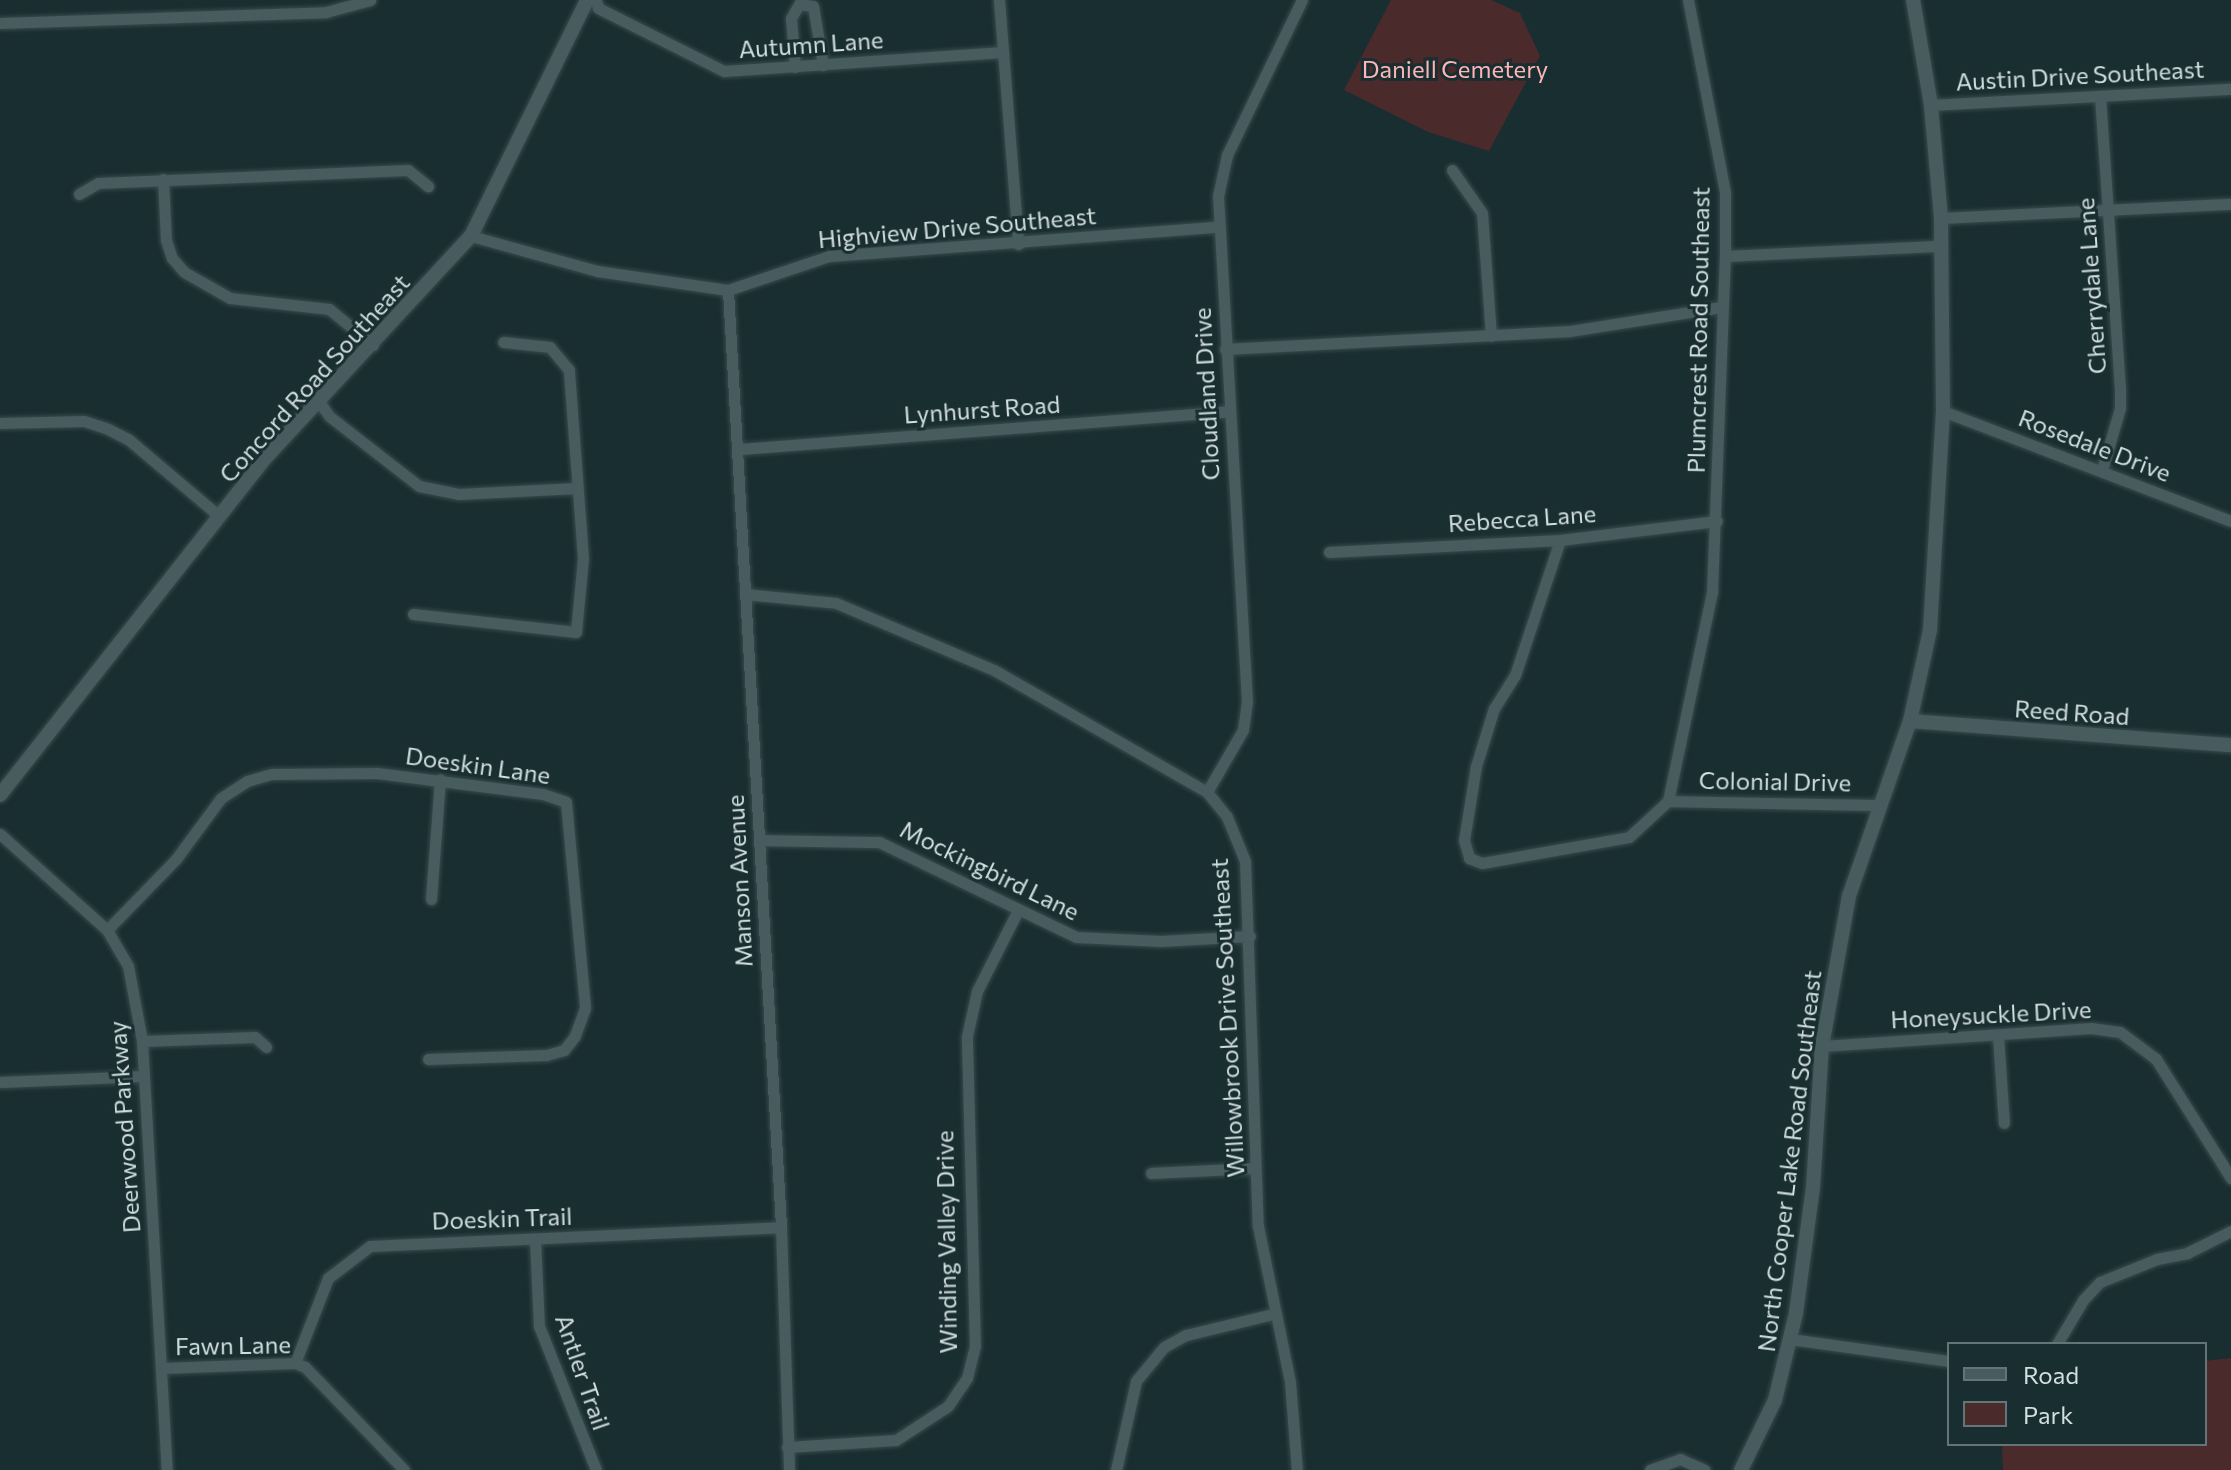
<!DOCTYPE html>
<style>
body{margin:0}
#map{position:relative;width:2231px;height:1470px;overflow:hidden;background:#192e30;font-family:Commissioner,sans-serif}
div>[style]{position:absolute}
.green>*{inset:0;background:#4a2a2b}
.roads{filter:drop-shadow(0 0 2px #394a4c) drop-shadow(0 0 2px #394a4c)}
.minor>*{height:11px;margin:-5.5px;padding:0 5.5px;transform-origin:5.5px;border-radius:5.5px;background:#465c5f}
.tertiary>*{height:14px;margin:-7px;padding:0 7px;transform-origin:7px;border-radius:7px;background:#465c5f}
span{translate:-50% -50%;white-space:nowrap;text-align:center;line-height:1.15;-webkit-text-stroke:6px #192e30;paint-order:stroke}
.street-label{font-size:24px;color:#d2dfe0}
.park-label{font-size:24px;color:#feb5b7}
.legend{position:absolute;left:1947px;top:1342px;width:260px;height:104px;box-sizing:border-box;background:#192e30;border:2px solid #637576;margin:0;padding:10px 14px;list-style:none;font-size:24px;color:#d2dfe0}
.legend li{display:flex;align-items:center;gap:16px;height:40px}
.legend b{width:40px;border:2px solid #637576}
</style>
<div id="map">
<div class="green">
<i style="clip-path:polygon(1391px 0,1491px 0,1520px 13px,1540px 56px,1489px 151px,1428px 132px,1344px 90px)"></i>
<i style="clip-path:polygon(2231px 1358px,2231px 1470px,2003px 1470px,2002px 1444px,2205px 1444px,2205px 1361px)"></i>
</div>
<div class="roads">
<div class="minor">
<i style="left:596px;top:0;width:8px;rotate:76deg"></i>
<i style="left:598px;top:8px;width:141px;rotate:26.6deg"></i>
<i style="left:724px;top:71px;width:280px;rotate:-3.9deg"></i>
<i style="left:999px;top:0;width:245px;rotate:85.5deg"></i>
<i style="left:0;top:23px;width:326px;rotate:-1.9deg"></i>
<i style="left:326px;top:12px;width:46px;rotate:-15.3deg"></i>
<i style="left:795px;top:67px;width:49px;rotate:-94.7deg"></i>
<i style="left:791px;top:18px;width:16px;rotate:-60deg"></i>
<i style="left:799px;top:4px;width:14px;rotate:8deg"></i>
<i style="left:813px;top:6px;width:60px;rotate:80.4deg"></i>
<i style="left:2100px;top:96px;width:292px;rotate:86.1deg"></i>
<i style="left:2120px;top:387px;width:21px;rotate:90deg"></i>
<i style="left:2120px;top:408px;width:65px;rotate:106.2deg"></i>
<i style="left:1931px;top:105px;width:300px;rotate:-3.1deg"></i>
<i style="left:1452px;top:170px;width:52px;rotate:55.1deg"></i>
<i style="left:1482px;top:213px;width:123px;rotate:85.8deg"></i>
<i style="left:163px;top:179px;width:61px;rotate:87.2deg"></i>
<i style="left:166px;top:240px;width:19px;rotate:72deg"></i>
<i style="left:172px;top:258px;width:18px;rotate:49deg"></i>
<i style="left:184px;top:272px;width:53px;rotate:29.5deg"></i>
<i style="left:230px;top:298px;width:100px;rotate:6.3deg"></i>
<i style="left:329px;top:309px;width:57px;rotate:39.3deg"></i>
<i style="left:79px;top:194px;width:22px;rotate:-30deg"></i>
<i style="left:98px;top:183px;width:310px;rotate:-2.4deg"></i>
<i style="left:408px;top:170px;width:26px;rotate:39deg"></i>
<i style="left:1941px;top:218px;width:290px;rotate:-2.8deg"></i>
<i style="left:471px;top:236px;width:131px;rotate:15.5deg"></i>
<i style="left:597px;top:271px;width:132px;rotate:8.3deg"></i>
<i style="left:728px;top:290px;width:107px;rotate:-18.6deg"></i>
<i style="left:829px;top:256px;width:390px;rotate:-4.3deg"></i>
<i style="left:1725px;top:256px;width:216px;rotate:-2.7deg"></i>
<i style="left:728px;top:290px;width:938px;rotate:86.76deg"></i>
<i style="left:781px;top:1227px;width:243px;rotate:88.1deg"></i>
<i style="left:1225px;top:349px;width:345px;rotate:-3deg"></i>
<i style="left:1570px;top:331px;width:154px;rotate:-9deg"></i>
<i style="left:318px;top:400px;width:19px;rotate:55deg"></i>
<i style="left:329px;top:416px;width:114px;rotate:37.9deg"></i>
<i style="left:419px;top:486px;width:41px;rotate:11.3deg"></i>
<i style="left:459px;top:494px;width:118px;rotate:-2.9deg"></i>
<i style="left:1943px;top:411px;width:308px;rotate:20.9deg"></i>
<i style="left:0;top:423px;width:84px;rotate:-1.4deg"></i>
<i style="left:84px;top:421px;width:25px;rotate:18deg"></i>
<i style="left:108px;top:429px;width:22px;rotate:27deg"></i>
<i style="left:128px;top:439px;width:119px;rotate:40.2deg"></i>
<i style="left:739px;top:449px;width:490px;rotate:-4.4deg"></i>
<i style="left:1560px;top:540px;width:142px;rotate:108.4deg"></i>
<i style="left:1515px;top:675px;width:39px;rotate:122deg"></i>
<i style="left:1494px;top:708px;width:61px;rotate:107.2deg"></i>
<i style="left:1476px;top:766px;width:75px;rotate:99.2deg"></i>
<i style="left:1464px;top:840px;width:19px;rotate:74deg"></i>
<i style="left:1469px;top:858px;width:14px;rotate:21deg"></i>
<i style="left:1482px;top:863px;width:149px;rotate:-10deg"></i>
<i style="left:1629px;top:837px;width:53px;rotate:-42.7deg"></i>
<i style="left:1668px;top:801px;width:214px;rotate:-78.1deg"></i>
<i style="left:1712px;top:592px;width:336px;rotate:-87.8deg"></i>
<i style="left:1725px;top:256px;width:64px;rotate:-90deg"></i>
<i style="left:1725px;top:192px;width:196px;rotate:-100.9deg"></i>
<i style="left:1329px;top:552px;width:231px;rotate:-3deg"></i>
<i style="left:1560px;top:540px;width:158px;rotate:-6.9deg"></i>
<i style="left:745px;top:594px;width:91px;rotate:5.6deg"></i>
<i style="left:836px;top:603px;width:172px;rotate:23deg"></i>
<i style="left:994px;top:670px;width:245px;rotate:29.8deg"></i>
<i style="left:1207px;top:792px;width:32px;rotate:51deg"></i>
<i style="left:1227px;top:817px;width:48px;rotate:67.8deg"></i>
<i style="left:1245px;top:861px;width:365px;rotate:88deg"></i>
<i style="left:1258px;top:1226px;width:159px;rotate:78.4deg"></i>
<i style="left:1290px;top:1382px;width:88px;rotate:85.5deg"></i>
<i style="left:413px;top:614px;width:164px;rotate:6.3deg"></i>
<i style="left:576px;top:632px;width:74px;rotate:-84.6deg"></i>
<i style="left:583px;top:558px;width:189px;rotate:-94.3deg"></i>
<i style="left:569px;top:370px;width:30px;rotate:-130deg"></i>
<i style="left:550px;top:347px;width:47px;rotate:-173.9deg"></i>
<i style="left:1207px;top:792px;width:72px;rotate:-59.9deg"></i>
<i style="left:1243px;top:730px;width:28px;rotate:-82deg"></i>
<i style="left:1247px;top:702px;width:507px;rotate:-93.28deg"></i>
<i style="left:1218px;top:196px;width:42px;rotate:-77.6deg"></i>
<i style="left:1227px;top:155px;width:172px;rotate:-64.2deg"></i>
<i style="left:1668px;top:801px;width:213px;rotate:1.1deg"></i>
<i style="left:0;top:834px;width:144px;rotate:41.9deg"></i>
<i style="left:107px;top:930px;width:42px;rotate:59.7deg"></i>
<i style="left:128px;top:966px;width:76px;rotate:79.4deg"></i>
<i style="left:142px;top:1041px;width:430px;rotate:86.7deg"></i>
<i style="left:759px;top:840px;width:120px;rotate:1deg"></i>
<i style="left:879px;top:842px;width:219px;rotate:25.7deg"></i>
<i style="left:1076px;top:937px;width:85px;rotate:2.7deg"></i>
<i style="left:1161px;top:941px;width:89px;rotate:-3.2deg"></i>
<i style="left:431px;top:899px;width:120px;rotate:-85.7deg"></i>
<i style="left:107px;top:930px;width:99px;rotate:-45.8deg"></i>
<i style="left:176px;top:859px;width:76px;rotate:-53.6deg"></i>
<i style="left:221px;top:798px;width:31px;rotate:-33deg"></i>
<i style="left:247px;top:781px;width:26px;rotate:-16deg"></i>
<i style="left:272px;top:774px;width:105px;rotate:-0.5deg"></i>
<i style="left:377px;top:773px;width:167px;rotate:7.2deg"></i>
<i style="left:543px;top:794px;width:24px;rotate:19deg"></i>
<i style="left:566px;top:802px;width:207px;rotate:84.7deg"></i>
<i style="left:585px;top:1008px;width:30px;rotate:110deg"></i>
<i style="left:575px;top:1036px;width:18px;rotate:128deg"></i>
<i style="left:564px;top:1050px;width:19px;rotate:164deg"></i>
<i style="left:546px;top:1055px;width:118px;rotate:178.1deg"></i>
<i style="left:1998px;top:1036px;width:87px;rotate:86.1deg"></i>
<i style="left:142px;top:1041px;width:113px;rotate:-2deg"></i>
<i style="left:255px;top:1037px;width:15px;rotate:42deg"></i>
<i style="left:1822px;top:1046px;width:270px;rotate:-3.8deg"></i>
<i style="left:2091px;top:1028px;width:29px;rotate:8deg"></i>
<i style="left:2120px;top:1032px;width:45px;rotate:36.9deg"></i>
<i style="left:2156px;top:1059px;width:141px;rotate:57.8deg"></i>
<i style="left:0;top:1082px;width:144px;rotate:-2.4deg"></i>
<i style="left:1151px;top:1173px;width:104px;rotate:-2.8deg"></i>
<i style="left:535px;top:1239px;width:87px;rotate:87.4deg"></i>
<i style="left:539px;top:1326px;width:155px;rotate:68.4deg"></i>
<i style="left:1790px;top:1339px;width:161px;rotate:7.9deg"></i>
<i style="left:2057px;top:1344px;width:51px;rotate:-59.4deg"></i>
<i style="left:2083px;top:1300px;width:25px;rotate:-47deg"></i>
<i style="left:2100px;top:1282px;width:61px;rotate:-22deg"></i>
<i style="left:2157px;top:1259px;width:31px;rotate:-11deg"></i>
<i style="left:2187px;top:1253px;width:49px;rotate:-26.6deg"></i>
<i style="left:295px;top:1363px;width:91px;rotate:-68.8deg"></i>
<i style="left:328px;top:1278px;width:53px;rotate:-37.3deg"></i>
<i style="left:370px;top:1246px;width:411px;rotate:-2.6deg"></i>
<i style="left:163px;top:1368px;width:132px;rotate:-2.2deg"></i>
<i style="left:295px;top:1363px;width:11px;rotate:22deg"></i>
<i style="left:305px;top:1367px;width:143px;rotate:46.1deg"></i>
<i style="left:787px;top:1447px;width:109px;rotate:-3.7deg"></i>
<i style="left:896px;top:1440px;width:62px;rotate:-33.2deg"></i>
<i style="left:948px;top:1406px;width:34px;rotate:-56deg"></i>
<i style="left:967px;top:1378px;width:32px;rotate:-76deg"></i>
<i style="left:975px;top:1347px;width:311px;rotate:-91.5deg"></i>
<i style="left:967px;top:1036px;width:46px;rotate:-77.5deg"></i>
<i style="left:977px;top:991px;width:89px;rotate:-63.1deg"></i>
<i style="left:1116px;top:1470px;width:91px;rotate:-77.3deg"></i>
<i style="left:1136px;top:1381px;width:44px;rotate:-50.5deg"></i>
<i style="left:1164px;top:1347px;width:25px;rotate:-29deg"></i>
<i style="left:1186px;top:1335px;width:89px;rotate:-13.6deg"></i>
<i style="left:1650px;top:1470px;width:32px;rotate:-20deg"></i>
<i style="left:1680px;top:1459px;width:27px;rotate:24deg"></i>
</div>
<div class="tertiary">
<i style="left:1910px;top:721px;width:322px;rotate:4.3deg"></i>
<i style="left:0;top:795px;width:433px;rotate:-51.8deg"></i>
<i style="left:268px;top:455px;width:299px;rotate:-47.2deg"></i>
<i style="left:471px;top:236px;width:263px;rotate:-63.8deg"></i>
<i style="left:1741px;top:1470px;width:78px;rotate:-64.1deg"></i>
<i style="left:1775px;top:1400px;width:89px;rotate:-76.4deg"></i>
<i style="left:1796px;top:1313px;width:126px;rotate:-82.3deg"></i>
<i style="left:1813px;top:1188px;width:142px;rotate:-86.4deg"></i>
<i style="left:1822px;top:1046px;width:152px;rotate:-79.8deg"></i>
<i style="left:1849px;top:896px;width:185px;rotate:-70.8deg"></i>
<i style="left:1910px;top:721px;width:93px;rotate:-77.6deg"></i>
<i style="left:1930px;top:630px;width:219px;rotate:-86.6deg"></i>
<i style="left:1943px;top:411px;width:193px;rotate:-90.6deg"></i>
<i style="left:1941px;top:218px;width:113px;rotate:-95.1deg"></i>
<i style="left:1931px;top:105px;width:107px;rotate:-99.7deg"></i>
</div>
</div>
<div class="street-label">
<span style="left:811px;top:44px;rotate:-4deg">Autumn Lane</span>
<span style="left:2080px;top:75px;rotate:-3deg">Austin Drive Southeast</span>
<span style="left:957px;top:227px;rotate:-5deg">Highview Drive Southeast</span>
<span style="left:2091px;top:286px;rotate:-94deg">Cherrydale Lane</span>
<span style="left:1698px;top:330px;rotate:-89deg">Plumcrest Road Southeast</span>
<span style="left:314px;top:378px;rotate:-48deg">Concord Road Southeast</span>
<span style="left:1206px;top:394px;rotate:-93deg">Cloudland Drive</span>
<span style="left:982px;top:409px;rotate:-4deg">Lynhurst Road</span>
<span style="left:2095px;top:445px;rotate:21deg">Rosedale Drive</span>
<span style="left:1522px;top:518px;rotate:-4deg">Rebecca Lane</span>
<span style="left:2072px;top:712px;rotate:4deg">Reed Road</span>
<span style="left:478px;top:765px;rotate:8deg">Doeskin Lane</span>
<span style="left:1775px;top:781px;rotate:1deg">Colonial Drive</span>
<span style="left:990px;top:870px;rotate:26deg">Mockingbird Lane</span>
<span style="left:739px;top:881px;rotate:-93deg">Manson Avenue</span>
<span style="left:1991px;top:1014px;rotate:-3deg">Honeysuckle Drive</span>
<span style="left:1227px;top:1018px;rotate:-93deg">Willowbrook Drive Southeast</span>
<span style="left:124px;top:1127px;rotate:-94deg">Deerwood Parkway</span>
<span style="left:1789px;top:1161px;rotate:-83deg">North Cooper Lake Road Southeast</span>
<span style="left:502px;top:1218px;rotate:-2deg">Doeskin Trail</span>
<span style="left:946px;top:1242px;rotate:-91deg">Winding Valley Drive</span>
<span style="left:233px;top:1345px;rotate:-1deg">Fawn Lane</span>
<span style="left:583px;top:1372px;rotate:71deg">Antler Trail</span>
</div>
<div class="park-label">
<span style="left:1455px;top:69px">Daniell Cemetery</span>
</div>
<ul class="legend">
<li><b style="height:10px;background:#465c5f"></b>Road</li>
<li><b style="height:22px;background:#4a2a2b"></b>Park</li>
</ul>
</div>
